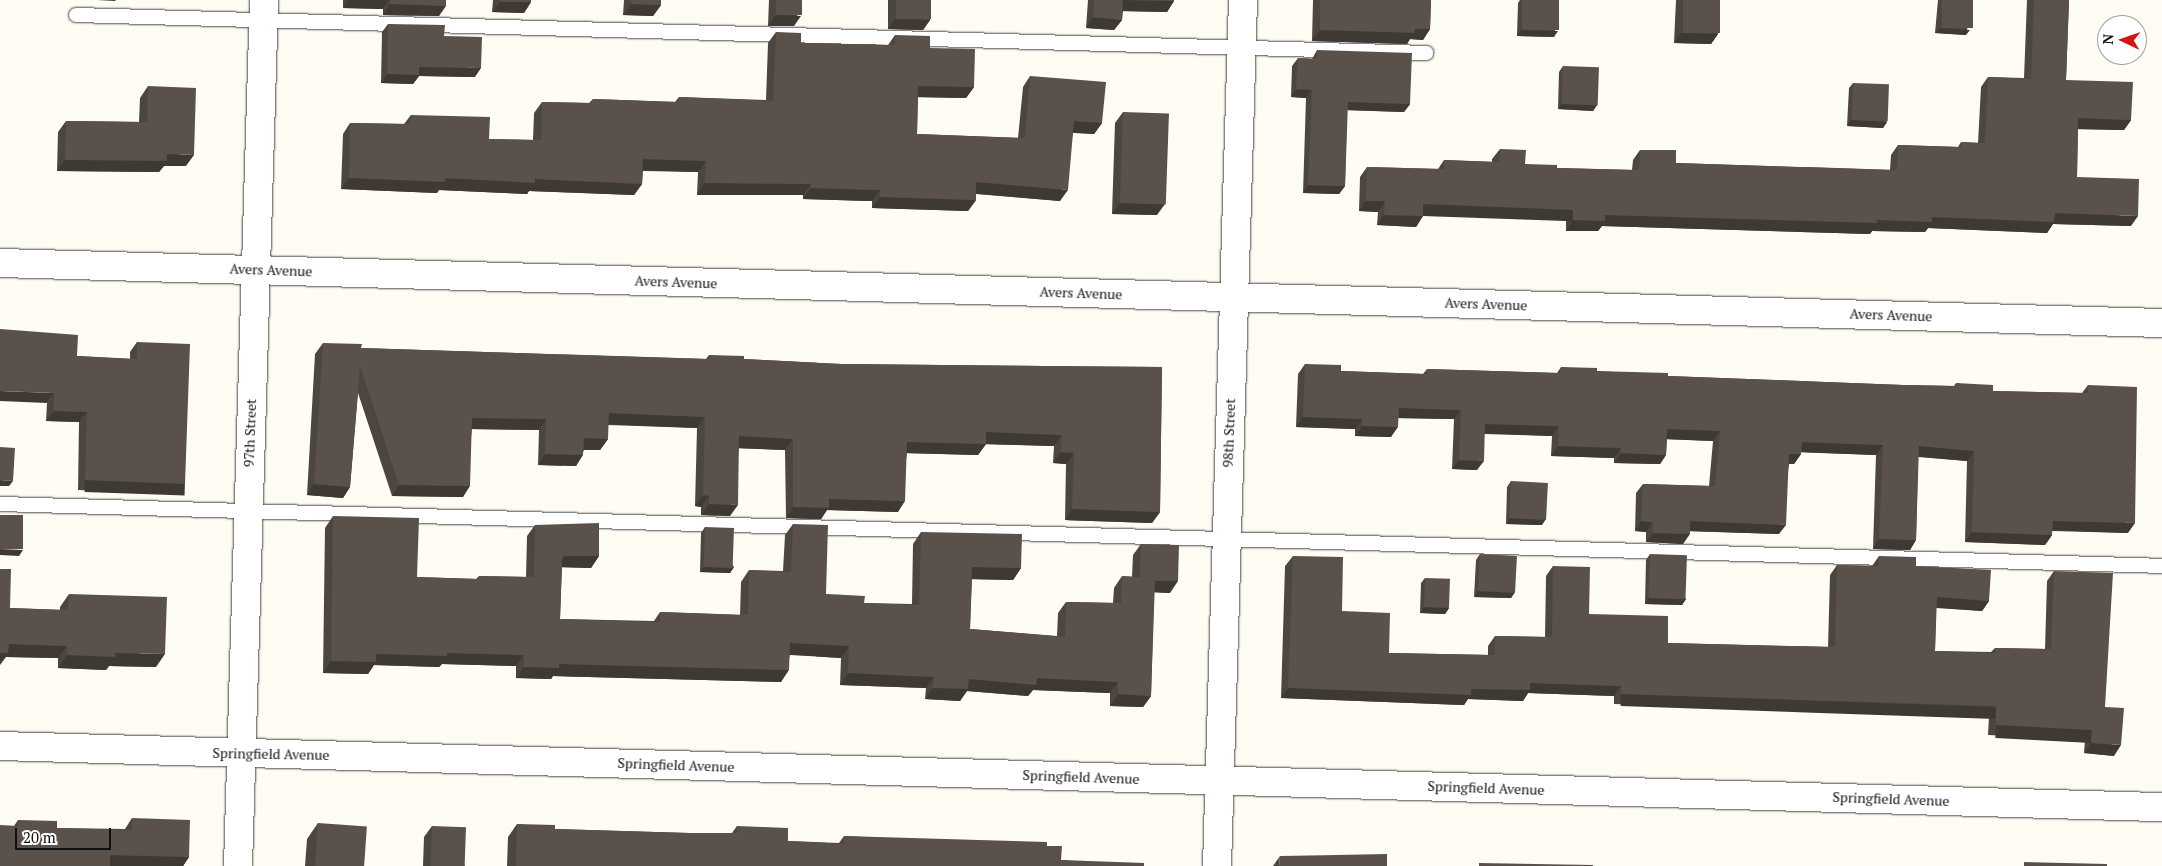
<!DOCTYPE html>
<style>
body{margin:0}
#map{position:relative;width:2162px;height:866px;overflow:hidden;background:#fffdf3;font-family:"PT Serif",serif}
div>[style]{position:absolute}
.roads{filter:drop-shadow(0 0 1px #434343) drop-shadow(0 0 1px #434343)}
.lane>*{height:14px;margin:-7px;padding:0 7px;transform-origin:7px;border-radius:7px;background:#fff}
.street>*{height:28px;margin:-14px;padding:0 14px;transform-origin:14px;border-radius:14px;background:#fff}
.wall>*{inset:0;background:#4d4640}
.shaded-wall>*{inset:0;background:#3f3934;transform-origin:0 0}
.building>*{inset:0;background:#5a514b;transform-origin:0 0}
span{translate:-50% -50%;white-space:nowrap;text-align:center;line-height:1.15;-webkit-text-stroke:5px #fff;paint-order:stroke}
.street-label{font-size:14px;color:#101010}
.north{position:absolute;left:2097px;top:15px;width:50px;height:50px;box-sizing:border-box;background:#fff;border:1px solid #9f9f9f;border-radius:50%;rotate:273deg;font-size:14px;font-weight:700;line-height:20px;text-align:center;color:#101010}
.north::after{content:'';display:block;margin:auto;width:18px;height:22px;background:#d21616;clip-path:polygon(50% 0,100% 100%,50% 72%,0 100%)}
.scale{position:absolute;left:15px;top:828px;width:96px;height:22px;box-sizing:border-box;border:2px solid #101010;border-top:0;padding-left:6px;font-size:15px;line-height:18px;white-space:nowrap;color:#101010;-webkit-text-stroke:4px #fff;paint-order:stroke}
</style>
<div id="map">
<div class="roads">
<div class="lane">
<i style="left:76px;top:15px;width:1351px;rotate:1.61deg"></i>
<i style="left:0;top:504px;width:2163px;rotate:1.64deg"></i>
</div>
<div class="street">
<i style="left:0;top:263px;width:2163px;rotate:1.59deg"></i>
<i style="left:0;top:746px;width:2163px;rotate:1.62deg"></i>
<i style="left:238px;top:866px;width:866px;rotate:-88.28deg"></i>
<i style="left:1217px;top:866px;width:866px;rotate:-88.28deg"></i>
</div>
</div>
<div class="wall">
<i style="clip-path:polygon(343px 0,446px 0,439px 16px,383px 15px,383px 9px,343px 8px)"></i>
<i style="clip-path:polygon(493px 0,531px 0,531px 2px,524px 13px,492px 12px)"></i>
<i style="clip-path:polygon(624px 0,661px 0,661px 5px,653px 16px,623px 15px)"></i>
<i style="clip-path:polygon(769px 0,802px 0,794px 26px,768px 26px)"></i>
<i style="clip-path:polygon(888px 0,931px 0,930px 20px,923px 30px,888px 29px)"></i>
<i style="clip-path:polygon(1088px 0,1174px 0,1174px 1px,1167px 12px,1123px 11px,1122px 20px,1114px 30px,1086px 28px)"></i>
<i style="clip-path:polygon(1313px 0,1431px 0,1430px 29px,1423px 40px,1410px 39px,1407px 44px,1312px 41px)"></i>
<i style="clip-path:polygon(1520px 0,1559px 0,1554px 37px,1517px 36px,1518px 3px)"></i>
<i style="clip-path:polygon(1676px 0,1720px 0,1718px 34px,1711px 44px,1674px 43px)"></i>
<i style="clip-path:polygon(1938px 0,1973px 0,1966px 35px,1935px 33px)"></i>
<i style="clip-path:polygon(2027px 0,2069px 0,2066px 80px,2131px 120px,2124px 130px,2078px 129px,2077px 177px,2131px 226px,2053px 224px,2047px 233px,1928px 228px,1925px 232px,1872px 231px,1870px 234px,1602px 226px,1598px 231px,1566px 231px,1566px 220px,1423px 215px,1423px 216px,1416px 227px,1377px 225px,1378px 212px,1359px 211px,1360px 177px,1367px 167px,1438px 169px,1444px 160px,1492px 162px,1492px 159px,1500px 149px,1525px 164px,1557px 168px,1632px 170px,1633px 160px,1640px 150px,1676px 163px,1890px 170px,1891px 155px,1898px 145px,1958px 147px,1961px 142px,1978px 143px,1981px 87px,1988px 77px,2024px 78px)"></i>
<i style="clip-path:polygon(388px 24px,444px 36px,475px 77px,419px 76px,413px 84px,381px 83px,382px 32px)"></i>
<i style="clip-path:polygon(776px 32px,801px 43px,888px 45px,895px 35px,930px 48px,974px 87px,966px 98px,918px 97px,917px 134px,1018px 138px,1023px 87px,1030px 76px,1102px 123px,1094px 134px,1073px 133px,1060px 201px,976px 194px,976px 200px,968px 211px,872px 208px,872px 201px,803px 199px,803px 195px,697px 195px,698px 172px,643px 171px,642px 184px,634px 195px,529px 191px,527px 194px,439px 190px,437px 193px,341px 189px,343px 134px,350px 123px,404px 124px,411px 115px,489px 139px,533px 140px,534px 113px,542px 102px,589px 103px,593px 99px,675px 102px,679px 97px,766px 100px,768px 43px)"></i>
<i style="clip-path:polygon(1317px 50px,1410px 104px,1404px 112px,1347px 110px,1345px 186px,1339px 194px,1303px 193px,1306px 98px,1291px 97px,1292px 66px,1298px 58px,1312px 59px)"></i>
<i style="clip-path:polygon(1563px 66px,1597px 105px,1593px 111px,1558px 109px,1559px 72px)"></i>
<i style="clip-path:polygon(1853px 83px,1887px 122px,1883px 128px,1847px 126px,1849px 88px)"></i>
<i style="clip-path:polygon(148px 86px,186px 166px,164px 166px,159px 172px,57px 171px,58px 132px,66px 121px,139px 122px,140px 98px)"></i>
<i style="clip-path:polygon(1123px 112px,1157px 215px,1112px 214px,1115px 123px)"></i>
<i style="clip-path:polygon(137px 342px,185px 484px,178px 494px,78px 490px,79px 422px,46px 421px,47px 403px,77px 356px,130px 359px,130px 352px)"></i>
<i style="clip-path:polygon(323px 343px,361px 348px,706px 359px,709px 355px,744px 359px,841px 364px,1162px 367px,1160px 512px,1152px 523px,1065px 520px,1066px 464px,1053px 463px,1054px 446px,986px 444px,978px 455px,907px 453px,898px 512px,827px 510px,821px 519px,786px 518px,785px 450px,739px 448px,730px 516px,701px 515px,701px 507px,695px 506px,697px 428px,608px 425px,608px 439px,600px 450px,584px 450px,576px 466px,538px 465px,539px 430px,472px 429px,463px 497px,392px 496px,358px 393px,350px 487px,343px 498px,307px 495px,315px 354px)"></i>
<i style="clip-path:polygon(1305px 364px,1341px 371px,1423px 374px,1427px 369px,1557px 373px,1561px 367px,1597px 371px,1668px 376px,1903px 385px,1954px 386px,1956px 383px,1993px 391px,2082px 393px,2088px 385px,2128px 533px,2052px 531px,2052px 535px,2045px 545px,1965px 542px,1967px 461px,1918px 457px,1916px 540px,1910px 550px,1873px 549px,1876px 455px,1801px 452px,1801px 454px,1794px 464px,1789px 464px,1779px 534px,1690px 531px,1683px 544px,1646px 542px,1646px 532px,1635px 531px,1636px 493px,1643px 484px,1709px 486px,1713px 441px,1667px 439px,1666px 455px,1660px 464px,1614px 463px,1614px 458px,1551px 456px,1552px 436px,1484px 434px,1477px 470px,1452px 469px,1454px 419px,1398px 418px,1391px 437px,1355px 436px,1355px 429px,1296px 427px,1298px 374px)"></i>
<i style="clip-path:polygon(1511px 481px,1542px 525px,1506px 524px,1507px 487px)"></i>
<i style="clip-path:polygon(333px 516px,417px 577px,476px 579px,479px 576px,526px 577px,527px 536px,535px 525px,599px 556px,591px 568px,562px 567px,560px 619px,654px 621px,660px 612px,740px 615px,741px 582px,749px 570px,783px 571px,785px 535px,793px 524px,826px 594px,864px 603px,912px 604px,913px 544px,921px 532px,1021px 568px,1013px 580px,972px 579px,970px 629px,1057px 636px,1058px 613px,1066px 602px,1113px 603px,1114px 588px,1122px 576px,1132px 577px,1133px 555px,1141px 544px,1170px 593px,1154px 592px,1151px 696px,1143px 707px,1110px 706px,1110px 693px,1033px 690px,1028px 696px,967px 691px,960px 701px,925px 699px,926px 688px,840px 685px,841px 658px,790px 655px,781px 682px,553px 676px,551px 679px,516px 678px,516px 666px,442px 664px,439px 667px,374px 665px,368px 674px,323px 673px,325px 528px)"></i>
<i style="clip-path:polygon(705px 527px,734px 567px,730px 573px,700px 572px,701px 533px)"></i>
<i style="clip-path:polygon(1480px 554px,1515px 592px,1511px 598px,1474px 597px,1476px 560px)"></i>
<i style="clip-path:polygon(1650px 554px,1686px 599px,1682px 605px,1645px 604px,1646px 560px)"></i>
<i style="clip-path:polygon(1293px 556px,1342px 611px,1389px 653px,1488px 655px,1488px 646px,1495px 636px,1545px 637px,1546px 576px,1553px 566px,1589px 614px,1668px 643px,1828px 647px,1830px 575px,1837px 565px,1872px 566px,1879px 556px,1916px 566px,1989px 601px,1982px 611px,1936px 608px,1935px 651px,1991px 652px,1995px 648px,2045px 649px,2047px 581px,2054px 571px,2105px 707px,2114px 756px,2084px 753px,2085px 740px,1988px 735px,1989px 716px,1614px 704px,1614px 696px,1528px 693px,1523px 701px,1468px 699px,1464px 705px,1281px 698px,1285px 566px)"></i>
<i style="clip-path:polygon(1425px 578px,1449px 608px,1445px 614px,1420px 613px,1421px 583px)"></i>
<i style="clip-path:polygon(69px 594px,156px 667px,109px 666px,106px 670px,58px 668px,58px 658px,6px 657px,10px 608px,60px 610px,60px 607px)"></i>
<i style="clip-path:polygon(132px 818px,189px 857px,183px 866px,0 866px,14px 826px,18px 820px,57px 828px,125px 829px)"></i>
<i style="clip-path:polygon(318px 823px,364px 866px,305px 866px,307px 839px)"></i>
<i style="clip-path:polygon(517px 824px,555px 829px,689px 833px,732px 833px,737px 826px,788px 841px,839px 843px,844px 836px,1047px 846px,1061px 860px,1144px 866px,507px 866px,508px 837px)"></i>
<i style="clip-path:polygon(432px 826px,465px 866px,423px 866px,424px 837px)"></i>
<i style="clip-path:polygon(1280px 856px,1279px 866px,1273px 866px)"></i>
</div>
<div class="shaded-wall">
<i style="clip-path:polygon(97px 0,116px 0,115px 1px)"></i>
<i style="clip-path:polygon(348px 0,389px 0,383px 9px,343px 8px)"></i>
<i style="clip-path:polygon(1123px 0,1174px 1px,1167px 12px,1116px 11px)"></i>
<i style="clip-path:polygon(500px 2px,531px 2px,524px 13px,492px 12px)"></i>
<i style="clip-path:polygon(390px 4px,446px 6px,439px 16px,383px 15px)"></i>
<i style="clip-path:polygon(631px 4px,661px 5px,653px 16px,623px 15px)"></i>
<i style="clip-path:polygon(776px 15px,801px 16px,794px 26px,768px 26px)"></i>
<i style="clip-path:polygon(1093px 17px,1122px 20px,1114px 30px,1086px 28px)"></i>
<i style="clip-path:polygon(895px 19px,930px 20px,923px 30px,888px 29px)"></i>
<i style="clip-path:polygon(1939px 28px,1970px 30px,1966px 35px,1935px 33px)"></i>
<i style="clip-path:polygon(1415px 29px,1430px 29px,1423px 40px,1410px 39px,1407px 44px,1312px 41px,1320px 30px)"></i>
<i style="clip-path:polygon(1521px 30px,1558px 31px,1554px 37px,1517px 36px)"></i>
<i style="clip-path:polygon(1681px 33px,1718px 34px,1711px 44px,1674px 43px)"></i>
<i style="clip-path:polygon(419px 67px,481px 68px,475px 77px,419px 76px,413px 84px,381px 83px,387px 74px)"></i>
<i style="clip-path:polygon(918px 86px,974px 87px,966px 98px,911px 97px)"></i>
<i style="clip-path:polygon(1296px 89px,1312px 90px,1306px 98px,1291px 97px)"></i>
<i style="clip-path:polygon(1348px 102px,1410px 104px,1404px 112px,1342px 110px)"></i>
<i style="clip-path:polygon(1562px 104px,1597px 105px,1593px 111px,1558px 109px)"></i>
<i style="clip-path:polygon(2078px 118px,2131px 120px,2124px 130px,2071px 129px)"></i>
<i style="clip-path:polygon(1851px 120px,1887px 122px,1883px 128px,1847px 126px)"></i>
<i style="clip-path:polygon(1074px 121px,1102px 123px,1094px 134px,1066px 132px)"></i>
<i style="clip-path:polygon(167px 154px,194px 155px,186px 166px,164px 166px,159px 172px,57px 171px,65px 160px)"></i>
<i style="clip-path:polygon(643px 159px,706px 161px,698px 172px,635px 170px)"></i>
<i style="clip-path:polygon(349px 178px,535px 179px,642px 184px,634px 195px,529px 191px,527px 194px,439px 190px,437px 193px,341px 189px)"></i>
<i style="clip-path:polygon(976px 182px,1068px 190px,1060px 201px,968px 193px)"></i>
<i style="clip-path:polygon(705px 183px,811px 184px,803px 195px,697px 195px)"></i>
<i style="clip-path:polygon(1308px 185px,1345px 186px,1339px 194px,1303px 193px)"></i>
<i style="clip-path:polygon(811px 188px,880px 190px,872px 201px,803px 199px)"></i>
<i style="clip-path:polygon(880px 197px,976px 200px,968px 211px,872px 208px)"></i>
<i style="clip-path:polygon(1366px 201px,1385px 201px,1378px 212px,1359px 211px)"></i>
<i style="clip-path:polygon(1120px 203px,1165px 204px,1157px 215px,1112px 214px)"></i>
<i style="left:1423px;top:204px;width:150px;height:12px;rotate:2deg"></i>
<i style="clip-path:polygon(2055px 213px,2138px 216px,2131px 226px,2053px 224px,2047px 233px,1928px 228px,1925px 232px,1872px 231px,1870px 234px,1602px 226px,1598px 231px,1566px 231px,1573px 220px,1605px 215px,1877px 220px,1932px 217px)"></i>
<i style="clip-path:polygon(1384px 215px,1423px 216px,1416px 227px,1377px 225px)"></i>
<i style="clip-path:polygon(0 391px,54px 393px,47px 403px,0 401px)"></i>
<i style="clip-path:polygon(1399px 408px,1461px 410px,1454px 419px,1392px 418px)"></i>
<i style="clip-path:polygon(54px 411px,87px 412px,79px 422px,46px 421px)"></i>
<i style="clip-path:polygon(609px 413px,705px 417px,697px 428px,601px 424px)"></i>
<i style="clip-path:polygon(1303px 417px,1362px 419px,1355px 429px,1296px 427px)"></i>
<i style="clip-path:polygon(472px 418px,546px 419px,539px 430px,464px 429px)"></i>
<i style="clip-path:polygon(1485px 424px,1559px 426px,1552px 436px,1478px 433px)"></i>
<i style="clip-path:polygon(1362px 426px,1398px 427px,1391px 437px,1355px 436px)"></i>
<i style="clip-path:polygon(1667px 429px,1720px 431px,1713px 441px,1660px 439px)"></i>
<i style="clip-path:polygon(986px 432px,1062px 435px,1054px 446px,978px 444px)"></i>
<i style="clip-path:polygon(739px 436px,793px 439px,785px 450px,732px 448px)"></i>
<i style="clip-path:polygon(584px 438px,608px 439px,600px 450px,576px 449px)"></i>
<i style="clip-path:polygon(907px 442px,986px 444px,978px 455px,900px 453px)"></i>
<i style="clip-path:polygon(1802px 442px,1883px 445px,1876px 455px,1795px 452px)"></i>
<i style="clip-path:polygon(1558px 446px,1621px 448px,1614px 458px,1551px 456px)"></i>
<i style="clip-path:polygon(1919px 446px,1974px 451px,1967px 461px,1912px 456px)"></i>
<i style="clip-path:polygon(1061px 452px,1074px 453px,1066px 464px,1053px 463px)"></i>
<i style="clip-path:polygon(1621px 453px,1666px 455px,1660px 464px,1614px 463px)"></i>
<i style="clip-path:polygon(545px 454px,583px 455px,576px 466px,538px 465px)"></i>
<i style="clip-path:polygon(1789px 454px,1801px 454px,1794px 464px,1782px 464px)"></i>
<i style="clip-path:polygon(1459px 460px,1484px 461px,1477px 470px,1452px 469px)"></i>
<i style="clip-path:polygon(0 480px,13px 481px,9px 486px,0 486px)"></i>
<i style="left:85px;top:480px;width:100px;height:12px;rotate:2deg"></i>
<i style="clip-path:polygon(314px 484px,350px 487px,343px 498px,307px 495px)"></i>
<i style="clip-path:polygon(399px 485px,470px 486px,463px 497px,392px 496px)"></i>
<i style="clip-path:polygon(703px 495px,709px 496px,701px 507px,695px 506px)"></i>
<i style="clip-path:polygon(829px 499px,905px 501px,898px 512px,827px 510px,821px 519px,786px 518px,793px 507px)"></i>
<i style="clip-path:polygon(709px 504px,738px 505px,730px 516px,701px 515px)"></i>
<i style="clip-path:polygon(1072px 509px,1160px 512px,1152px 523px,1065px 520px)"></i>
<i style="clip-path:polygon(1510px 518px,1546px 519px,1542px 525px,1506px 524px)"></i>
<i style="clip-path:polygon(1641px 521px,1653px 522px,1646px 532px,1635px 531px)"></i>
<i style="clip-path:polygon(1690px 521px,1786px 525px,1779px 534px,1683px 531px)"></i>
<i style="clip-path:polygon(2053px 521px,2135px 523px,2128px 533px,2046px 530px)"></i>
<i style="clip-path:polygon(1972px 532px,2052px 535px,2045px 545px,1965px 542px)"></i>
<i style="clip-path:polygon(1653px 533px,1690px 534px,1683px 544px,1646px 542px)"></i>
<i style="clip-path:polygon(1879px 539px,1916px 540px,1910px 550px,1873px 549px)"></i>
<i style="clip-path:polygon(0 549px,23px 550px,19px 556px,0 555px)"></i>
<i style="clip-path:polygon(564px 556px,599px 556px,591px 568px,556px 567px)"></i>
<i style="clip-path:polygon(704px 567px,734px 567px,730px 573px,700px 572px)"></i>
<i style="clip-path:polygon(972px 567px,1021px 568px,1013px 580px,964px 579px)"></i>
<i style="clip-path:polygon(1155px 581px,1178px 581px,1170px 593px,1146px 592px)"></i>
<i style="clip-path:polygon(1478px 591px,1515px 592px,1511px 598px,1474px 597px)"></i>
<i style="clip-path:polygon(1937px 597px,1989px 601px,1982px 611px,1930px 607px)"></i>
<i style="clip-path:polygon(1649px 598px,1686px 599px,1682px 605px,1645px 604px)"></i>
<i style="clip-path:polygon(1424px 607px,1449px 608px,1445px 614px,1420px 613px)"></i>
<i style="clip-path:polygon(790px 643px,849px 646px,841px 658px,782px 654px)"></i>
<i style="clip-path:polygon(9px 644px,67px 646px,58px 658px,6px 657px,0 665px,0 653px)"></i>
<i style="clip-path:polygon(115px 653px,165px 654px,156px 667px,109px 666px,106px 670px,58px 668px,67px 655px)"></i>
<i style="clip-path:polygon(447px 653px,524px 655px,516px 666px,442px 664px,439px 667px,374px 665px,368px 674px,323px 673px,331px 661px,376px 654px)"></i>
<i style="clip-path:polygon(559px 664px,789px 670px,781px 682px,553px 676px,551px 679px,516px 678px,524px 667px)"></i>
<i style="clip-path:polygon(848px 673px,934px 677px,926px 688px,840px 685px)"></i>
<i style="clip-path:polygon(1037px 678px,1118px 682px,1110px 693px,1033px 690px,1028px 696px,967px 691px,960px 701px,925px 699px,933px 688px,969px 679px)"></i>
<i style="clip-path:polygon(1530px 683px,1621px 686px,1614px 696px,1528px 693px,1523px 701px,1468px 699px,1464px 705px,1281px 698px,1288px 688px,1471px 689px)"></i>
<i style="clip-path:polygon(1118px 694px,1151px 696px,1143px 707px,1110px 706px)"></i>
<i style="left:1621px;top:694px;width:375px;height:12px;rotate:2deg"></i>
<i style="left:1996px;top:725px;width:96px;height:13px;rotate:3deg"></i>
<i style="clip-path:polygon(2091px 743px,2121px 745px,2114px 756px,2084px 753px)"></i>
<i style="clip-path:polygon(110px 855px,189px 857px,183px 866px,103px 866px)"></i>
</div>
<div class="building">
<i style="clip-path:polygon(390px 0,446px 0,446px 6px,390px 4px)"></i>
<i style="left:500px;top:0;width:31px;height:2px"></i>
<i style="clip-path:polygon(631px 0,661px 0,661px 5px,631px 4px)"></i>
<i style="left:776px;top:0;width:26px;height:15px"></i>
<i style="left:896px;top:0;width:35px;height:19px"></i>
<i style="clip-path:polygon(1094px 0,1174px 0,1174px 1px,1123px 0,1122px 20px,1093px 17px)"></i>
<i style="clip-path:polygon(1320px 0,1431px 0,1430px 29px,1415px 29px,1414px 33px,1320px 30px)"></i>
<i style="left:1522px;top:0;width:37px;height:30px"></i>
<i style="left:1683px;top:0;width:37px;height:33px"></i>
<i style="left:1942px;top:0;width:31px;height:28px"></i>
<i style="clip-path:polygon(2034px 0,2069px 0,2066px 80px,2133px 82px,2131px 120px,2078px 118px,2077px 177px,2139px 179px,2138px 216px,2055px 213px,2054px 222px,1932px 217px,1932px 222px,1877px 220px,1877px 223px,1605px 215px,1605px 221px,1573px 220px,1573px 210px,1423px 204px,1423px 216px,1384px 215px,1385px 201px,1366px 201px,1367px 167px,1444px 169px,1444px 160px,1499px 162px,1500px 149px,1526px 150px,1525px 164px,1557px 165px,1557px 168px,1639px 170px,1640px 150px,1676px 150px,1676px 163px,1897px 170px,1898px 145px,1961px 147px,1961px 142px,1985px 143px,1988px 77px,2031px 79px)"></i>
<i style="clip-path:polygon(388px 24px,445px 25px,444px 36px,482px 37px,481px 68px,419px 67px,419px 75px,387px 74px)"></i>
<i style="clip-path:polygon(776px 32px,801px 33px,801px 43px,895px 45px,895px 35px,930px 36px,930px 48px,975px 49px,974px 87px,918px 86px,917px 134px,1025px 138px,1030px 76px,1106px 82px,1102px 123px,1074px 121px,1068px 190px,976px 182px,976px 200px,880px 197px,880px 190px,811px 188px,811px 184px,705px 183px,706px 161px,643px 159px,642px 184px,535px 179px,535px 183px,445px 178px,445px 182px,349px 178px,350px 123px,410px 124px,411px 115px,490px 117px,489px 139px,541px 140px,542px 102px,592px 103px,593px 99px,679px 102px,679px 97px,773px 101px)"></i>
<i style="clip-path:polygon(1317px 50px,1412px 53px,1410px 104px,1348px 102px,1345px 186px,1308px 185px,1312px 90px,1296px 89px,1298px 58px,1317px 59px)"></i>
<i style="left:1563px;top:66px;width:36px;height:38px;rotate:2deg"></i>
<i style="left:1853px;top:83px;width:36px;height:37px;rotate:2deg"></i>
<i style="clip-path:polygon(148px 86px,196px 88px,194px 155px,167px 154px,167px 161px,65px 160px,66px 121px,147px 122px)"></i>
<i style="left:1123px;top:112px;width:46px;height:91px;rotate:2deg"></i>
<i style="clip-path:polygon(0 329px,78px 335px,77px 356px,137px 359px,137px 342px,190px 344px,185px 484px,85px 480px,87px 412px,54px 411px,54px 393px,0 391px)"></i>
<i style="clip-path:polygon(323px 343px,362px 344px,361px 348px,709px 359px,709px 355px,744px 356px,744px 359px,841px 364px,1162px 367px,1160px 512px,1072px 509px,1074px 453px,1061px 452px,1062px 435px,986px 432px,986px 444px,907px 442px,905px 501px,829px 499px,829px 508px,793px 507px,793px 439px,739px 436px,738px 505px,709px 504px,709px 496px,703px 495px,705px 417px,609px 413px,608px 439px,584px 438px,583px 455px,545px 454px,546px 419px,472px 418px,470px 486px,399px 485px,360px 366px,350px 487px,314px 484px)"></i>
<i style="clip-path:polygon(1305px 364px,1341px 365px,1341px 371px,1427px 374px,1427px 369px,1560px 373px,1561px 367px,1597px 368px,1597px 371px,1668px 373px,1668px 376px,1903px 385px,1956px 386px,1956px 383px,1993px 385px,1993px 391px,2088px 393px,2088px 385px,2137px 387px,2135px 523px,2053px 521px,2052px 535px,1972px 532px,1974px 451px,1919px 446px,1916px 540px,1879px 539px,1883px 445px,1802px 442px,1801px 454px,1789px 454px,1786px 525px,1690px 521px,1690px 534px,1653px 533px,1653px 522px,1641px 521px,1643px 484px,1715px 486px,1720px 431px,1667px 429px,1666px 455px,1621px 453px,1621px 448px,1558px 446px,1559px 426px,1485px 424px,1484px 461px,1459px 460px,1461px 410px,1399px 408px,1398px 427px,1362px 426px,1362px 419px,1303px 417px)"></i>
<i style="clip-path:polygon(0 447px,15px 448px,13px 481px,0 480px)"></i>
<i style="left:1511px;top:481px;width:37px;height:37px;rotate:3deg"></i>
<i style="left:0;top:515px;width:23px;height:34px"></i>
<i style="clip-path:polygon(333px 516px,419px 518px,417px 577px,479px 579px,479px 576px,534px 577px,535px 525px,599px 523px,599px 556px,564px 556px,562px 559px,560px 619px,660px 622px,660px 612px,748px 615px,749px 570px,791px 572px,793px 524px,828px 525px,826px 594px,865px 596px,864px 603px,919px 605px,921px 532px,1022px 534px,1021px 568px,972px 567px,970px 629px,1065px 637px,1066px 602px,1121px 603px,1122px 576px,1140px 577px,1141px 544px,1179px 545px,1178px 581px,1155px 581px,1151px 696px,1118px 694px,1118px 682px,1037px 678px,1036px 685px,969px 679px,968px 689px,933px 688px,934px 677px,848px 673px,849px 646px,790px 643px,789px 670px,559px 664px,559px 668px,524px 667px,524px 655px,447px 653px,447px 656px,376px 654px,376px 662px,331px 661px)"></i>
<i style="left:705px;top:527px;width:29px;height:40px;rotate:2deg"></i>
<i style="left:1480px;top:554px;width:37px;height:37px;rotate:3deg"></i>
<i style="left:1650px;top:554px;width:37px;height:44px;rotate:2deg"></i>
<i style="clip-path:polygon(1293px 556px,1343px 557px,1342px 611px,1390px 613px,1389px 653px,1495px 655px,1495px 636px,1552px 637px,1553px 566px,1590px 567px,1589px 614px,1668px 616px,1668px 643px,1835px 647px,1837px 565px,1879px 566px,1879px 556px,1916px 557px,1916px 566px,1991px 570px,1989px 601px,1937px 597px,1935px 651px,1995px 653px,1995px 648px,2051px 649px,2054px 571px,2113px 573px,2105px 707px,2124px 708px,2121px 745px,2091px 743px,2092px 730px,1996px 725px,1996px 706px,1621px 694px,1621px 686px,1530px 683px,1530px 690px,1471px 689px,1471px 695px,1288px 688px)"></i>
<i style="clip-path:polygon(0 569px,11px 569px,10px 608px,68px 610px,69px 594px,167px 597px,165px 654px,115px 653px,115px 657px,67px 655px,67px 646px,9px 644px,8px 653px,0 653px)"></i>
<i style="left:1425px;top:578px;width:25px;height:29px;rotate:2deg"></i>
<i style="clip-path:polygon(132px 818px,190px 820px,189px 857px,110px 855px,110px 866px,0 866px,0 825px,18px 826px,18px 820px,57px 821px,57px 828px,132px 830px)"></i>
<i style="left:318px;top:823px;width:49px;height:43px;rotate:4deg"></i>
<i style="clip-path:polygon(517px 824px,555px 825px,555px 829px,689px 833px,737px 833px,737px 826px,788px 828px,788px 841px,844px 844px,844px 836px,1047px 842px,1047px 846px,1062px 846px,1061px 860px,1144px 863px,1144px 866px,516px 866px)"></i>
<i style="left:432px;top:826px;width:34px;height:40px;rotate:2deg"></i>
<i style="clip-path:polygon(1387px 854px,1387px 866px,1279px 866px,1280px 856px)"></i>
<i style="clip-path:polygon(2024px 862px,2107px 864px,2107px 866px,2024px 866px)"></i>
<i style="clip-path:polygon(1479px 863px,1593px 865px,1593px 866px,1479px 866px)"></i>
</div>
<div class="street-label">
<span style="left:271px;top:270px;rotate:2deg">Avers Avenue</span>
<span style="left:676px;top:282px;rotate:2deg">Avers Avenue</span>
<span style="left:1081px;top:293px;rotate:2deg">Avers Avenue</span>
<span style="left:1486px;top:304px;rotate:2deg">Avers Avenue</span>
<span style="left:1891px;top:315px;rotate:2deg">Avers Avenue</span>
<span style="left:250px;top:433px;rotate:-88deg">97th Street</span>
<span style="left:1229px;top:433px;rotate:-88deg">98th Street</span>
<span style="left:271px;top:754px;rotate:1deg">Springfield Avenue</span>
<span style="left:676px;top:765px;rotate:2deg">Springfield Avenue</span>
<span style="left:1081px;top:777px;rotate:2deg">Springfield Avenue</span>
<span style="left:1486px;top:788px;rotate:2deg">Springfield Avenue</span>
<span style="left:1891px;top:799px;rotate:2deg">Springfield Avenue</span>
</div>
<div class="north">N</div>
<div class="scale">20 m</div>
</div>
